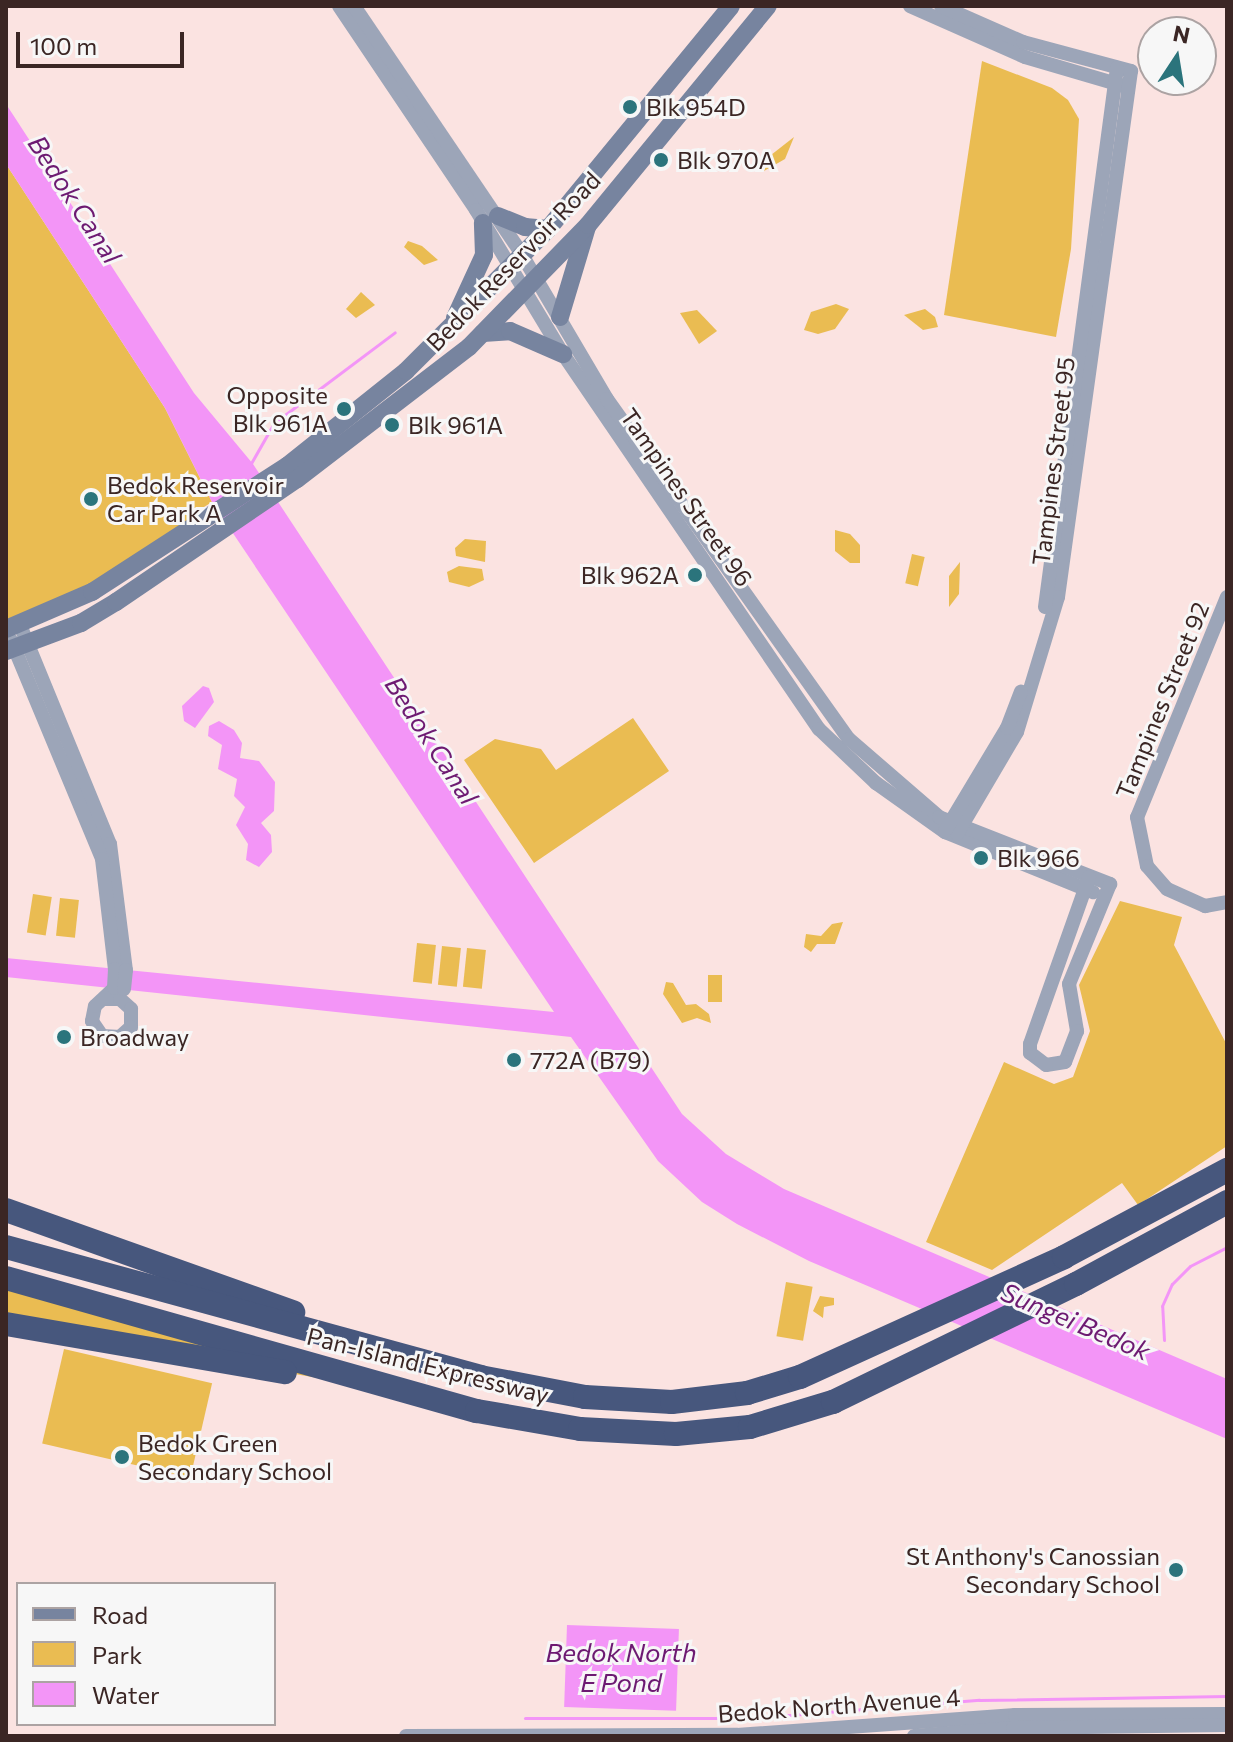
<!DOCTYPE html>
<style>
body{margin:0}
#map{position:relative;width:1233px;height:1742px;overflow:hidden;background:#fbe3e1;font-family:Commissioner,sans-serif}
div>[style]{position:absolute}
.green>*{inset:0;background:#eabc52;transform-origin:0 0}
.water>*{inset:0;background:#f395f7;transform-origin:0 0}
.stream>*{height:3px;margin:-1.5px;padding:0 1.5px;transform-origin:1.5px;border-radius:1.5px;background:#f395f7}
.street>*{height:14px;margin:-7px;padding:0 7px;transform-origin:7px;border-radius:7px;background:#9ca5b8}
.secondary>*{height:18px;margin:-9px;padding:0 9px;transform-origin:9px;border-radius:9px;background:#77849f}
.highway>*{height:24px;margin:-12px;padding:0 12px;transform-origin:12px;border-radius:12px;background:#47577d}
.street-bridge>*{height:14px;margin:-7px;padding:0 7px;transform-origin:7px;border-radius:7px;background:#9ca5b8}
.dots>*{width:22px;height:22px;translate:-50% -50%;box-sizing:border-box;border:4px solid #f7f7f7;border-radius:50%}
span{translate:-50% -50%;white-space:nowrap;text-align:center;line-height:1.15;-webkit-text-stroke:6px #f7f7f7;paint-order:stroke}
.poi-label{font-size:24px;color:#3b2624}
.left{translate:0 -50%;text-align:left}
.right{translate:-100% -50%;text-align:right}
.street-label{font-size:24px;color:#3b2624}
.water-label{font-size:26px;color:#6d1a72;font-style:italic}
.frame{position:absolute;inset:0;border:8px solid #3b2624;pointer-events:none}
.legend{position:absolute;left:16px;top:1582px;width:260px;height:144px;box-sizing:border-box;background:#f7f7f7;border:2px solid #aca3a3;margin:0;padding:10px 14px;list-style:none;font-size:24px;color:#3b2624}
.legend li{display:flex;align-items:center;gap:16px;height:40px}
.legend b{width:40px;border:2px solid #aca3a3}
.north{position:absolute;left:1137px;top:16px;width:80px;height:80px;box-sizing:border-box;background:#f7f7f7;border:2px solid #aca3a3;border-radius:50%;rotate:12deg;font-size:22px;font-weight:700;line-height:32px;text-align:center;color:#3b2624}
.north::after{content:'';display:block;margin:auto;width:28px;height:36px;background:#2b747c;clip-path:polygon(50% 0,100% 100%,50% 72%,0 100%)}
.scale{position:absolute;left:16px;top:32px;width:168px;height:36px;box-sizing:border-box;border:4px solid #3b2624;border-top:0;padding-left:10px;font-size:24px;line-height:28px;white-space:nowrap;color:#3b2624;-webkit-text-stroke:6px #f7f7f7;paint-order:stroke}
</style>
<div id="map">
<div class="green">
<i style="clip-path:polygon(982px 61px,1052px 88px,1068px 100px,1079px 119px,1071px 249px,1056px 337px,944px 315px)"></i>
<i style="clip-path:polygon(794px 137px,785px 159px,764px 171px,771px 155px)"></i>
<i style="clip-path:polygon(6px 164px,165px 408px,212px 502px,188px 517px,192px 523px,90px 589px,6px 624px)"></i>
<i style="clip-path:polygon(408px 241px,422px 246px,438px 260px,424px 265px,404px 247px)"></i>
<i style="clip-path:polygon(361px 292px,375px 305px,356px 318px,346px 309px)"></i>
<i style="clip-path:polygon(836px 304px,849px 309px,835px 329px,818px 334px,804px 330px,811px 312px)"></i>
<i style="clip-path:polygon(925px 309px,935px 317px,938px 327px,923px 330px,904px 315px)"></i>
<i style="clip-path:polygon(697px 310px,717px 331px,699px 344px,680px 313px)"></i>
<i style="clip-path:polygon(835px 530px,850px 534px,860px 545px,860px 563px,850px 563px,835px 551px)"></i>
<i style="clip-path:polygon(465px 539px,486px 541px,485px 562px,456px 556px,455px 548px)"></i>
<i style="left:912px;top:554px;width:13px;height:30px;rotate:13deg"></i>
<i style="clip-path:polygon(960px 562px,959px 594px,949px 607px,949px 576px)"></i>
<i style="clip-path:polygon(459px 566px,482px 569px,484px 580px,469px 587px,449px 582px,447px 572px)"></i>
<i style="clip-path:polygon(633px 718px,669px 771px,534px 863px,464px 760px,495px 739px,541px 749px,556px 770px)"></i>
<i style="left:33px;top:894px;width:19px;height:39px;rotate:9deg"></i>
<i style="left:60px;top:898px;width:19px;height:38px;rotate:6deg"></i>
<i style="clip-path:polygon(1120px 901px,1182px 917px,1174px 945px,1227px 1045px,1227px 1146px,1138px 1205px,1122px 1183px,992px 1270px,926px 1242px,1004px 1062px,1054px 1084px,1073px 1077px,1090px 1031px,1079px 985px)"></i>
<i style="clip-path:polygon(843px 922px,835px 944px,817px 944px,811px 952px,804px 947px,806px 934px,821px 936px,832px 924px)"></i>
<i style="left:417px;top:943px;width:19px;height:39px;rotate:6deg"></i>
<i style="left:442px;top:946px;width:19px;height:39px;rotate:6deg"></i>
<i style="left:467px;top:948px;width:19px;height:39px;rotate:6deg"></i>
<i style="left:708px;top:975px;width:14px;height:27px"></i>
<i style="clip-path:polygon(666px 982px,673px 983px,686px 1005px,696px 1004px,709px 1014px,711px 1023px,697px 1018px,682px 1023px,663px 994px)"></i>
<i style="clip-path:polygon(6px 1279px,318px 1378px,6px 1324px)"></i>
<i style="left:786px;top:1282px;width:27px;height:55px;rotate:10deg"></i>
<i style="clip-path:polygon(820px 1296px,834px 1298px,834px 1305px,824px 1307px,823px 1318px,813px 1311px)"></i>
<i style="left:64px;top:1349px;width:152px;height:97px;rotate:13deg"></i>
</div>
<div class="water">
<i style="clip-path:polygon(6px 104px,194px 393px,253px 464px,682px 1114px,726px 1154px,784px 1189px,1227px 1379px,1227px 1439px,809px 1261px,737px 1224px,702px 1202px,658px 1161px,571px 1037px,6px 977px,6px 958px,554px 1012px,212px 502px,165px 408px,6px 164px)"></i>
<i style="clip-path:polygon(203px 686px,209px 688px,214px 702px,195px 728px,184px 721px,182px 706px)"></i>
<i style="clip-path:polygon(219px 721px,234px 730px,242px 743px,240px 758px,259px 761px,275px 782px,274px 811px,261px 823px,271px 835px,272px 852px,259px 867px,246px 860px,248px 844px,236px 825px,245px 807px,234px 796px,237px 779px,218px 769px,222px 745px,208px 736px,209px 726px)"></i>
<i style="left:567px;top:1625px;width:112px;height:82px;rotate:2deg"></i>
</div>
<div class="stream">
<i style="left:250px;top:465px;width:48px;rotate:-60.3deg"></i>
<i style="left:274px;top:423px;width:151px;rotate:-36.9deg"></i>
<i style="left:1164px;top:1340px;width:34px;rotate:-93deg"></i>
<i style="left:1162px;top:1306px;width:24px;rotate:-66deg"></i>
<i style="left:1172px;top:1284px;width:25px;rotate:-45deg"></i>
<i style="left:1190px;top:1266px;width:42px;rotate:-27.2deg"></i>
<i style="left:525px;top:1718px;width:228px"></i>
<i style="left:753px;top:1718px;width:227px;rotate:-4.6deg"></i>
<i style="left:979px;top:1700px;width:248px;rotate:-0.9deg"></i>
</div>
<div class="street">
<i style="left:339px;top:6px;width:246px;rotate:56.1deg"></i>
<i style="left:476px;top:210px;width:168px;rotate:58.9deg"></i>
<i style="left:563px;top:354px;width:454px;rotate:55.7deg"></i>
<i style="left:819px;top:729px;width:79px;rotate:43.5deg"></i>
<i style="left:876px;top:783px;width:85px;rotate:35.4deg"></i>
<i style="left:945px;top:832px;width:160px;rotate:22.1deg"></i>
<i style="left:354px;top:6px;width:292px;rotate:55.9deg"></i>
<i style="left:518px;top:248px;width:175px;rotate:59.5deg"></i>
<i style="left:607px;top:399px;width:417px;rotate:54.6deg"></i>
<i style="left:849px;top:739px;width:119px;rotate:40.9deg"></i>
<i style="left:939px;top:817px;width:184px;rotate:21.4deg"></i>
<i style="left:1110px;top:884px;width:108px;rotate:112.3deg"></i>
<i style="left:1069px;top:984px;width:48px;rotate:80.3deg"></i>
<i style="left:1077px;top:1031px;width:33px;rotate:111deg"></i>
<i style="left:1065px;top:1062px;width:19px;rotate:171deg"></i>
<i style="left:1046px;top:1065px;width:20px;rotate:-143deg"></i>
<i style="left:1030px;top:1053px;width:9px;rotate:-90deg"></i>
<i style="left:1030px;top:1044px;width:177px;rotate:-70.5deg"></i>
<i style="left:910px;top:6px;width:126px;rotate:23.9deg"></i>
<i style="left:1025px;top:57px;width:103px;rotate:16.3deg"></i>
<i style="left:941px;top:6px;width:90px;rotate:23.7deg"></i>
<i style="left:1023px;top:42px;width:112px;rotate:15deg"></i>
<i style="left:1131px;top:71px;width:531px;rotate:97.9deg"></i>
<i style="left:1058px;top:597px;width:141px;rotate:106.9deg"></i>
<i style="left:1017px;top:732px;width:118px;rotate:120.5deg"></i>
<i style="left:1227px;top:597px;width:238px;rotate:112.2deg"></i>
<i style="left:1137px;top:817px;width:50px;rotate:78.5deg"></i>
<i style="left:1147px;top:866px;width:30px;rotate:49deg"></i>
<i style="left:1167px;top:889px;width:42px;rotate:24.1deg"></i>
<i style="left:1205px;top:906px;width:22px;rotate:-10deg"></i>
<i style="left:1045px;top:607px;width:544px;rotate:-82.39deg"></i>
<i style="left:20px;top:625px;width:237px;rotate:67.7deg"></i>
<i style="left:110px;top:844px;width:127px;rotate:82.8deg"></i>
<i style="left:11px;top:640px;width:237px;rotate:67.4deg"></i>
<i style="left:102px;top:859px;width:111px;rotate:83.3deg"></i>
<i style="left:945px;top:831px;width:120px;rotate:-59deg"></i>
<i style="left:1007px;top:728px;width:39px;rotate:-69deg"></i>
<i style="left:104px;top:999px;width:16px"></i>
<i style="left:120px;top:999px;width:15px;rotate:42deg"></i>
<i style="left:131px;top:1009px;width:18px;rotate:90deg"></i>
<i style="left:131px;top:1027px;width:15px;rotate:138deg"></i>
<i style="left:120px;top:1037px;width:18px;rotate:-177deg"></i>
<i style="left:102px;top:1036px;width:18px;rotate:-124deg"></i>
<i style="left:92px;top:1021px;width:15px;rotate:-79deg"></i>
<i style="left:95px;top:1006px;width:26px;rotate:-43deg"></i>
<i style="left:406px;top:1736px;width:331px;rotate:-0.2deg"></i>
<i style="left:737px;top:1735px;width:279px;rotate:-4.1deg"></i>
<i style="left:1015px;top:1715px;width:212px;rotate:-0.3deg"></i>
<i style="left:914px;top:1736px;width:99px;rotate:-4.6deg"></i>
<i style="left:1013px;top:1728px;width:214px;rotate:-0.8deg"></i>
</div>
<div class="secondary">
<i style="left:498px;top:216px;width:29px;rotate:22deg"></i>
<i style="left:525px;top:227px;width:23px;rotate:5deg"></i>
<i style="left:560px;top:317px;width:94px;rotate:-73.3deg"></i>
<i style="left:455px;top:318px;width:69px;rotate:-65.3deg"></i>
<i style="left:484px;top:255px;width:32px;rotate:-92deg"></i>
<i style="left:483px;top:333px;width:27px;rotate:-4deg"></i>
<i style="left:510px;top:331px;width:58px;rotate:23.5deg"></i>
<i style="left:6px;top:629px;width:94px;rotate:-23.3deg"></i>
<i style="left:92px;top:592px;width:232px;rotate:-32.9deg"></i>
<i style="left:287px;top:466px;width:152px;rotate:-38.6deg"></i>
<i style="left:406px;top:371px;width:201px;rotate:-45deg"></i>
<i style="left:548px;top:229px;width:288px;rotate:-50.6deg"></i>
<i style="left:6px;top:651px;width:80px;rotate:-20.5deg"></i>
<i style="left:81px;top:623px;width:41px;rotate:-31deg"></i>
<i style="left:116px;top:602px;width:219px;rotate:-34.2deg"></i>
<i style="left:297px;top:479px;width:217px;rotate:-37.5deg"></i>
<i style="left:469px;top:347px;width:170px;rotate:-45.7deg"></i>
<i style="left:588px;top:225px;width:283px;rotate:-50.6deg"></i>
</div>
<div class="highway">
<i style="left:6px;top:1210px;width:305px;rotate:19.6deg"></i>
<i style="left:6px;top:1247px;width:492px;rotate:15.3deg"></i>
<i style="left:480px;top:1377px;width:107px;rotate:10.8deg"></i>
<i style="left:585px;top:1397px;width:87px;rotate:3.3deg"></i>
<i style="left:672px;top:1402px;width:76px;rotate:-6.8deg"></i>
<i style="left:747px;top:1393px;width:55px;rotate:-16.8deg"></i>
<i style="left:800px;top:1377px;width:290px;rotate:-24.4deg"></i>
<i style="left:1064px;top:1257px;width:185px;rotate:-28.1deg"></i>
<i style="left:6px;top:1278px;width:489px;rotate:15.8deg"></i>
<i style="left:477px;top:1411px;width:105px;rotate:9.9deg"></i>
<i style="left:580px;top:1429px;width:96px;rotate:3deg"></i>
<i style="left:676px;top:1434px;width:74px;rotate:-5.4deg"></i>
<i style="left:750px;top:1427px;width:87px;rotate:-16.8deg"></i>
<i style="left:833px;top:1402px;width:270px;rotate:-25.9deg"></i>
<i style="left:1076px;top:1284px;width:172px;rotate:-28.5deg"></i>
<i style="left:6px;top:1324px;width:283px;rotate:9.8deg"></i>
</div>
<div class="street-bridge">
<i style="left:114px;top:988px;width:19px;rotate:-87deg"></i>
<i style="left:124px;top:989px;width:19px;rotate:-84deg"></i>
</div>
<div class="dots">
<i style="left:630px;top:107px;background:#2b747c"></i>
<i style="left:661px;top:160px;background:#2b747c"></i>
<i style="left:344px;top:409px;background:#2b747c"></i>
<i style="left:392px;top:425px;background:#2b747c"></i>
<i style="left:91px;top:499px;background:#2b747c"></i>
<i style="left:695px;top:575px;background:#2b747c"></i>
<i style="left:981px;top:858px;background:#2b747c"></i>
<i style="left:64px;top:1037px;background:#2b747c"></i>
<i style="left:514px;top:1060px;background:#2b747c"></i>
<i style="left:122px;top:1457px;background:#2b747c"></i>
<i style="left:1176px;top:1570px;background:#2b747c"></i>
</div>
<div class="poi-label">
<span class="left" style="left:646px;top:107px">Blk 954D</span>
<span class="left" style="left:677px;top:160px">Blk 970A</span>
<span class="right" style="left:328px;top:409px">Opposite<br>Blk 961A</span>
<span class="left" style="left:408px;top:425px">Blk 961A</span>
<span class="left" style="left:107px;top:499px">Bedok Reservoir<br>Car Park A</span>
<span class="right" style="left:679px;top:575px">Blk 962A</span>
<span class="left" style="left:997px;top:858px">Blk 966</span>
<span class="left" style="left:80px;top:1037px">Broadway</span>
<span class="left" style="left:530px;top:1060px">772A (B79)</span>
<span class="left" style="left:138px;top:1457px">Bedok Green<br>Secondary School</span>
<span class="right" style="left:1160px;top:1570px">St Anthony's Canossian<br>Secondary School</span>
</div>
<div class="street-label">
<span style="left:513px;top:261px;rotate:-46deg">Bedok Reservoir Road</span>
<span style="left:1053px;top:461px;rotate:-83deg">Tampines Street 95</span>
<span style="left:687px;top:497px;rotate:55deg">Tampines Street 96</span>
<span style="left:1162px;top:700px;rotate:-68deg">Tampines Street 92</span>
<span style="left:428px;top:1365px;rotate:14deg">Pan-Island Expressway</span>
<span style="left:839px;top:1705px;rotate:-4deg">Bedok North Avenue 4</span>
</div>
<div class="water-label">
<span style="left:75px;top:199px;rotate:57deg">Bedok Canal</span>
<span style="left:432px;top:740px;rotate:57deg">Bedok Canal</span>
<span style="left:1076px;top:1321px;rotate:23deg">Sungei Bedok</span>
<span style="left:621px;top:1667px">Bedok North<br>E Pond</span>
</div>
<div class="frame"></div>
<ul class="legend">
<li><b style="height:10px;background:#77849f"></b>Road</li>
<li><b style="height:22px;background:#eabc52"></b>Park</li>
<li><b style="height:22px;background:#f395f7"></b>Water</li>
</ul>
<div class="north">N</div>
<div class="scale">100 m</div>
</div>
